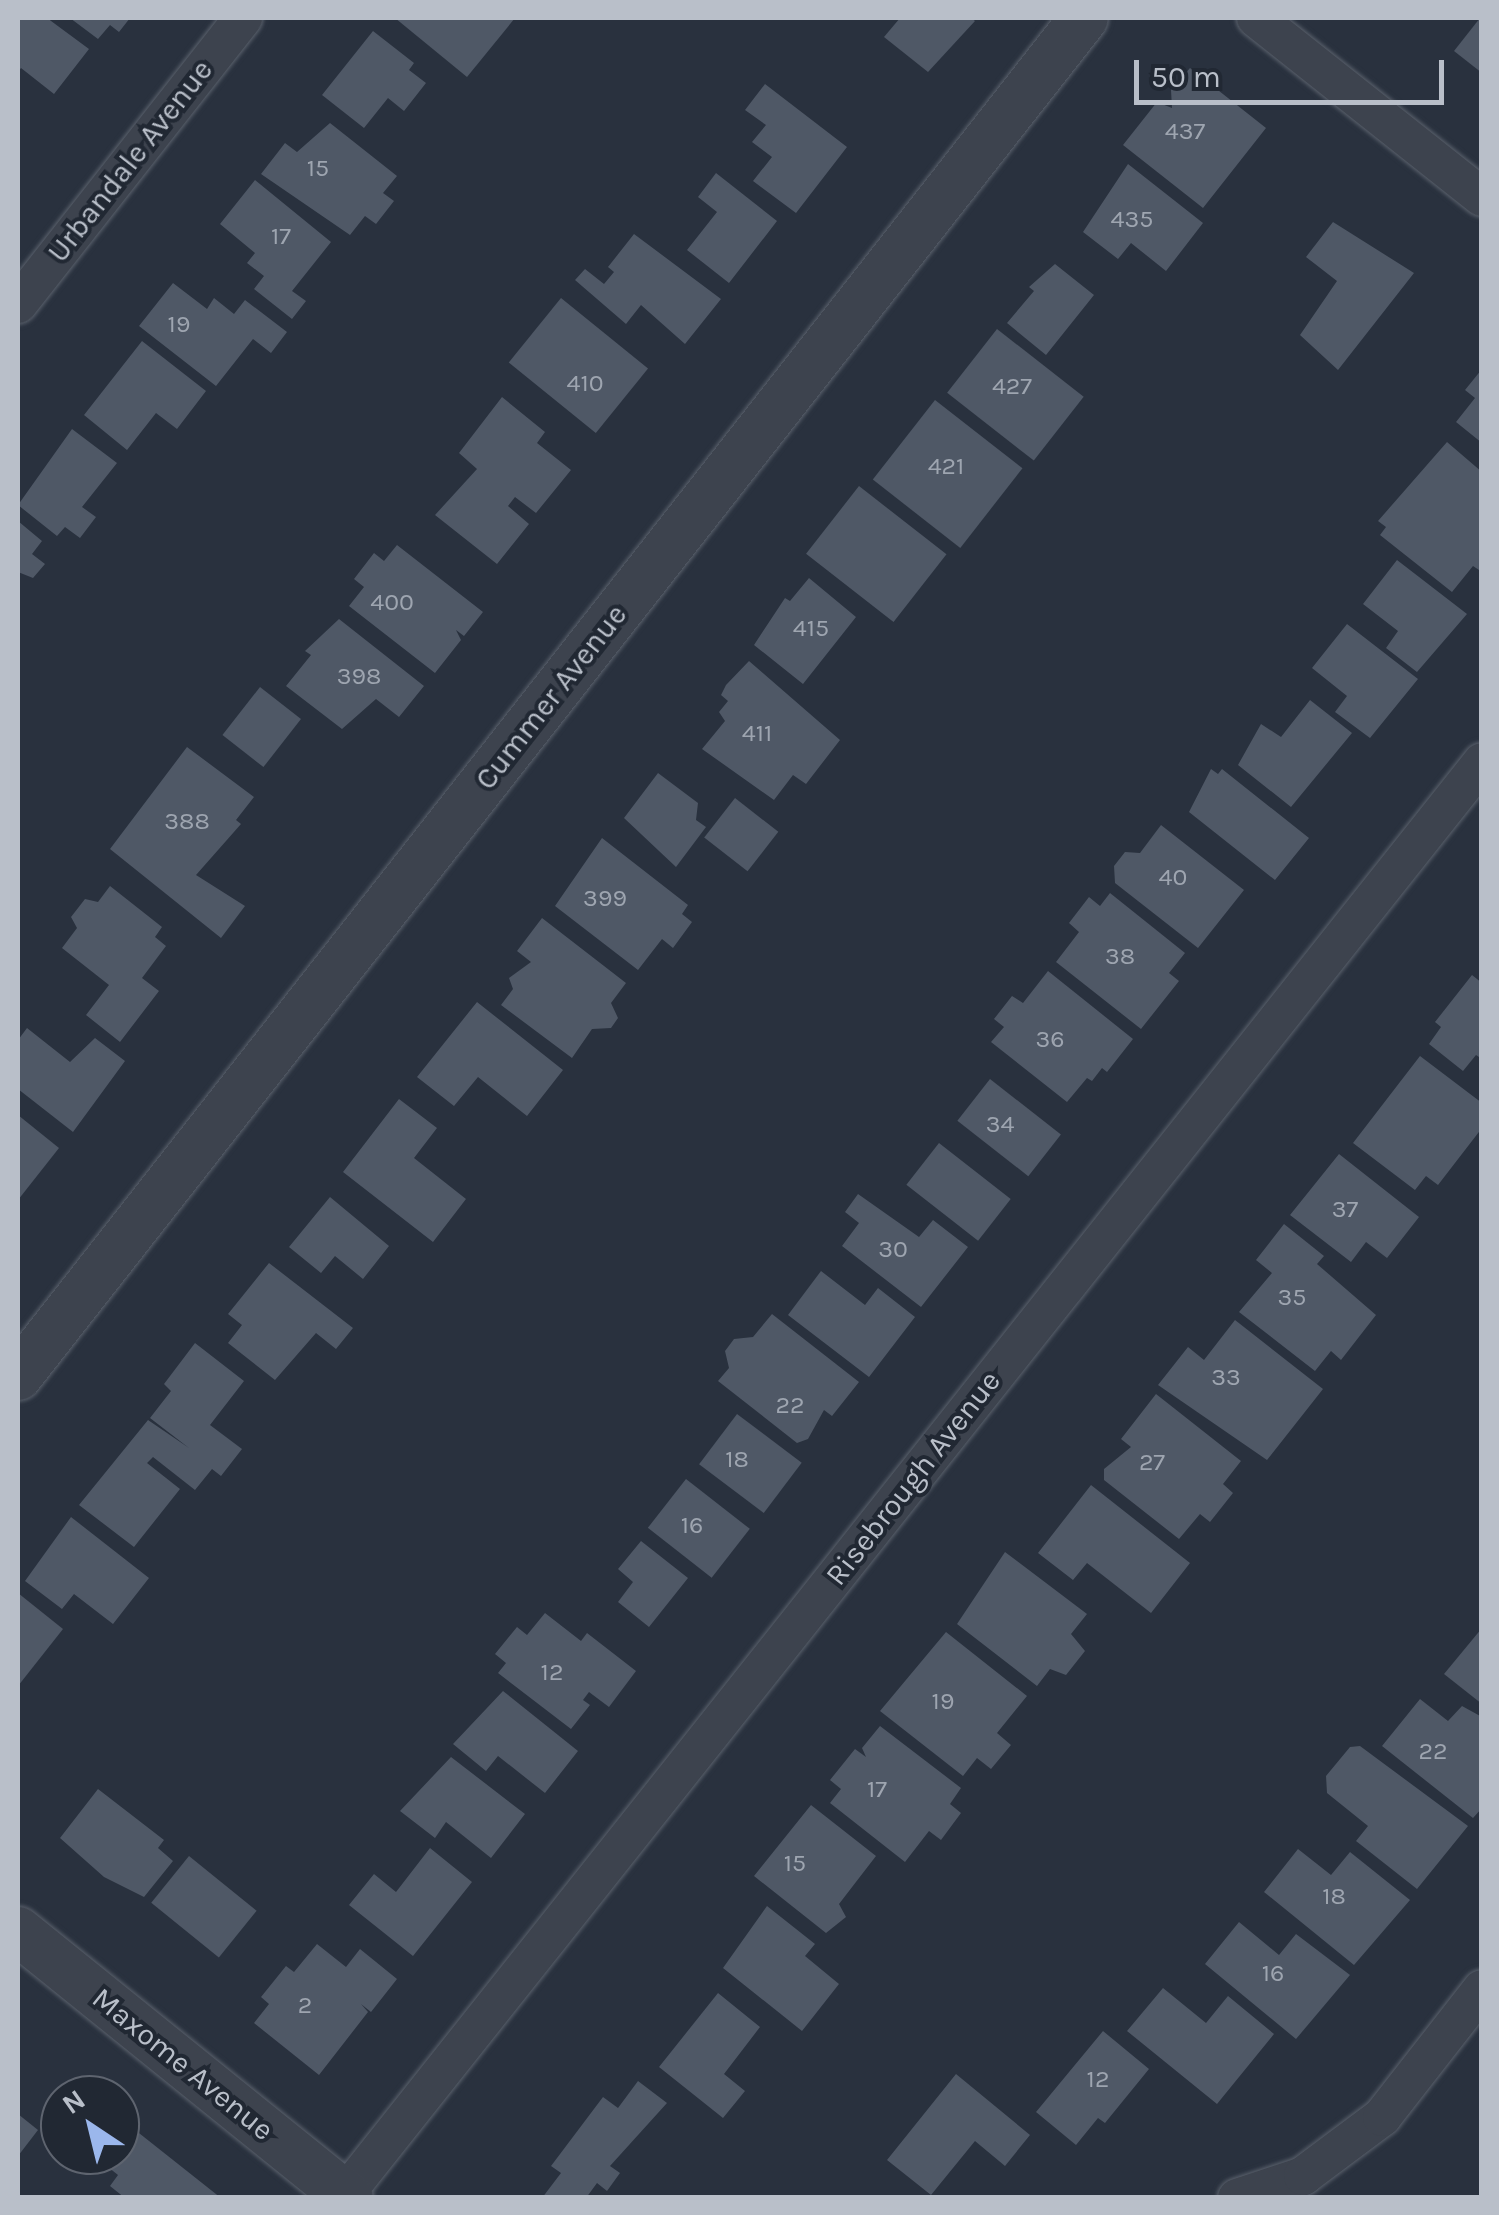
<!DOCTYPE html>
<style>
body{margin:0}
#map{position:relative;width:1499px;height:2215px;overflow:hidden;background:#29313e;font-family:Karla,sans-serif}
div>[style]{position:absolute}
.building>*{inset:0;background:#4f5866;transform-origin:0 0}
.roads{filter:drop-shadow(0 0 2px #5a616c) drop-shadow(0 0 2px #5a616c)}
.minor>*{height:38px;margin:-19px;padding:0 19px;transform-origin:19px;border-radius:19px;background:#3d434e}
.tertiary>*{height:48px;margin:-24px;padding:0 24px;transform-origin:24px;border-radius:24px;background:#3d434e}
span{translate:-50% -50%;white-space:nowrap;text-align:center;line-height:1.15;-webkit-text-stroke:8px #212833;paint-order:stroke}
.number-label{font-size:25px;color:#9ea5b0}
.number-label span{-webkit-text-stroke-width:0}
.street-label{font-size:30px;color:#b9bfc9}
.frame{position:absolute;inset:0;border:20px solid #b9bfc9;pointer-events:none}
.north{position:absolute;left:40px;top:2075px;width:100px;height:100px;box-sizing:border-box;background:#212833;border:2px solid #5e646f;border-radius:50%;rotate:325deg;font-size:28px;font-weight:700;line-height:40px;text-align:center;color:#b9bfc9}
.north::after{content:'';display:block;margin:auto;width:35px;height:45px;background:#9bb7ec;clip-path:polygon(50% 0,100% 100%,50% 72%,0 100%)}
.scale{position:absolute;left:1134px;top:60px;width:310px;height:45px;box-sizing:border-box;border:5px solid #b9bfc9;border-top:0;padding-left:12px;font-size:30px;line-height:35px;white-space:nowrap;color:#b9bfc9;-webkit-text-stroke:8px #212833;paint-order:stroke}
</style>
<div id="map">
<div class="building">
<i style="clip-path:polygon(18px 18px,47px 18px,89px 49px,54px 94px,21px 68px,18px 72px)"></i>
<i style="clip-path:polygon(70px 18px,130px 18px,119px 32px,110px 25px,98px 39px)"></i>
<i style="clip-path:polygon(395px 18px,515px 18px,467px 77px)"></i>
<i style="clip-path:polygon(900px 18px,971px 18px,975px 21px,928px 72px,884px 37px)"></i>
<i style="clip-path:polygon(1480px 18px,1482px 18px,1482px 73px,1454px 51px)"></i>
<i style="clip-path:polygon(373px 31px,414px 63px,409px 70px,426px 83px,404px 111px,388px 98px,364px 128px,322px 95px)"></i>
<i style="clip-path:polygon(1190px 68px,1266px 128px,1203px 208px,1123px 145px,1157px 102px,1172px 108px,1171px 90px)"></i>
<i style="clip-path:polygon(765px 84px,847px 147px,796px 213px,753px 181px,772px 157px,752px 142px,766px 125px,745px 110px)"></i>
<i style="clip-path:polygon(330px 123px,397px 176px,383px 193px,394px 201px,376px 224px,365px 216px,350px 235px,261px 174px,285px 143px,297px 152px)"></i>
<i style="clip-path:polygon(1128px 164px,1203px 223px,1166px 271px,1131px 243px,1118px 259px,1083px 232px)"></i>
<i style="clip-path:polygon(716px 173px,777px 221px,729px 283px,687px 250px,717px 212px,698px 197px)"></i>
<i style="clip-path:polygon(255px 180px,331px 242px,292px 291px,306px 301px,292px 319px,254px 289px,264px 276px,247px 263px,255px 253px,220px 224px)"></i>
<i style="clip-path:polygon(1333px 222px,1414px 273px,1338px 370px,1300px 335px,1337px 281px,1306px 257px)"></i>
<i style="clip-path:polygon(634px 234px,721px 299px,685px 344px,641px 305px,626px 324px,575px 280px,585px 269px,604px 284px,614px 272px,608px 267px)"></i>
<i style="clip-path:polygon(1055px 264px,1094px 295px,1046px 355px,1007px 323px,1034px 291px,1029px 287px)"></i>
<i style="clip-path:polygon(173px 283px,207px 309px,214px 298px,234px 314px,245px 300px,287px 332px,271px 353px,253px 339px,216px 386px,139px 326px)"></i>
<i style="left:561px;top:298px;width:112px;height:83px;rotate:39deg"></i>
<i style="left:997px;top:329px;width:110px;height:81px;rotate:38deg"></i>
<i style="clip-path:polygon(142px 341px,206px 391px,177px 429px,156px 413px,127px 450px,84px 415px)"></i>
<i style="clip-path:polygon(1482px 369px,1482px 443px,1456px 422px,1475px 398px,1465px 390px)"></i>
<i style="clip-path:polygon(502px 397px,545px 432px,537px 443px,571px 470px,536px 513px,515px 497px,508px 506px,529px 524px,497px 564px,435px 515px,477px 469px,459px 453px)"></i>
<i style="left:935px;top:400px;width:111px;height:101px;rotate:38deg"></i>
<i style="clip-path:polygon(72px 429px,117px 463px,82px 507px,96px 517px,80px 538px,65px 527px,57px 536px,18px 505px)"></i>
<i style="clip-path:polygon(1447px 442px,1482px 472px,1482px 572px,1473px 566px,1452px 592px,1380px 535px,1386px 527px,1378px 521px)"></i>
<i style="left:859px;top:486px;width:111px;height:86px;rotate:38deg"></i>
<i style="clip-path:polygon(18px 521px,42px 541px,32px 554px,45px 564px,33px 578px,18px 572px)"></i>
<i style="clip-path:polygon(397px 545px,483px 612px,464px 636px,456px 630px,461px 640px,435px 673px,349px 606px,364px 587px,354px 579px,374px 553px,384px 561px)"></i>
<i style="clip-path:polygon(1397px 560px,1467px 614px,1417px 672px,1386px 648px,1398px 631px,1363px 604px)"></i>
<i style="clip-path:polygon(809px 578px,856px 617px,803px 684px,754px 645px,785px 598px,790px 601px)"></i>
<i style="clip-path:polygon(339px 619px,424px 686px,399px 717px,376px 699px,342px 729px,286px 686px,311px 655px,305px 651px)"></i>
<i style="clip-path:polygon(1347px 624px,1418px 679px,1370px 738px,1335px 712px,1347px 696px,1312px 668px)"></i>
<i style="clip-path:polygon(749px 661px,840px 740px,806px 784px,793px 775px,774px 800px,702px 749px,725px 721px,719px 712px,728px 701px,721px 695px,726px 685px)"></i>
<i style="left:260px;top:687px;width:52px;height:61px;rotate:38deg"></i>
<i style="clip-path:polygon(1310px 700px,1352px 733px,1291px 807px,1238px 765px,1261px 724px,1281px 737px)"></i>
<i style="clip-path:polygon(187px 747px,254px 797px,236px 820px,241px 824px,196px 875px,245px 906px,221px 938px,110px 849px)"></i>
<i style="clip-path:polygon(1211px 769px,1218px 774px,1222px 769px,1309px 838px,1275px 880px,1189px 812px)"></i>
<i style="clip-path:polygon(658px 773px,698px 803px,696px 820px,706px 827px,676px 867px,624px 818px)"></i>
<i style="left:735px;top:798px;width:55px;height:50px;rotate:38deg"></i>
<i style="clip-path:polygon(1161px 825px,1244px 890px,1198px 948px,1115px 883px,1114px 866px,1125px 852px,1140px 853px)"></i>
<i style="clip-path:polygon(602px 838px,688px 905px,682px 914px,692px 922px,673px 948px,662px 939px,638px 970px,555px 906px)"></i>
<i style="clip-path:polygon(110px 886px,162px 927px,155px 937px,166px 946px,142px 978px,159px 991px,120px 1042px,86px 1015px,109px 985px,62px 948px,77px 928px,71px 917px,85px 899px,98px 902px)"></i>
<i style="clip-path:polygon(1110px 893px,1185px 953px,1169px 973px,1179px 981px,1141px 1029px,1056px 962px,1079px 932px,1069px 923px,1089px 897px,1100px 906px)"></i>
<i style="clip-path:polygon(542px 918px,626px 983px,611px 1003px,618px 1018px,611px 1028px,592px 1029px,572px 1058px,501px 1005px,513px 989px,509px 978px,531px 962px,517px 951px)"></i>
<i style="clip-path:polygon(1048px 971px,1133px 1039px,1107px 1072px,1102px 1068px,1092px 1081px,1087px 1078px,1067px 1102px,991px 1042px,1004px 1027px,994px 1019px,1012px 996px,1023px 1003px)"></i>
<i style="clip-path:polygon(1472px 975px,1482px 983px,1482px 1059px,1476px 1055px,1463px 1071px,1429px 1044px,1441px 1027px,1435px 1022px)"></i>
<i style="clip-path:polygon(477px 1002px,563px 1070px,527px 1116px,478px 1077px,454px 1106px,417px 1077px)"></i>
<i style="clip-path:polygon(27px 1028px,70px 1062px,95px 1038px,125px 1061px,73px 1132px,18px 1089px,18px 1040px)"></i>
<i style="clip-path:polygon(1420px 1056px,1482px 1103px,1482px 1128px,1438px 1185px,1426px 1176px,1415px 1190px,1353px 1143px)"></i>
<i style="left:990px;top:1079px;width:90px;height:53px;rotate:38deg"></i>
<i style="clip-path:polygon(399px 1099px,437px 1128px,414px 1158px,466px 1199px,433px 1242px,343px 1172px)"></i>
<i style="clip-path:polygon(18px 1115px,59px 1148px,18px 1200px)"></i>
<i style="left:939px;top:1143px;width:91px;height:53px;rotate:38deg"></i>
<i style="clip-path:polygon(1339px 1154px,1419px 1217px,1387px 1258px,1366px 1242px,1351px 1262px,1290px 1215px)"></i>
<i style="clip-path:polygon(858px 1194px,919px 1237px,933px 1220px,968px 1247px,921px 1307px,842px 1246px,859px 1223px,845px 1212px)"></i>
<i style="clip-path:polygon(330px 1197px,389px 1246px,363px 1279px,335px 1256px,321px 1273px,289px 1247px)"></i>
<i style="clip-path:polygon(1284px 1224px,1324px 1256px,1317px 1264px,1376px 1315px,1341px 1360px,1331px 1351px,1315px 1371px,1239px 1312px,1272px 1273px,1256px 1260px)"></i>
<i style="clip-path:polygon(269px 1263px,353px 1328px,336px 1349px,316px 1333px,275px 1380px,228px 1343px,242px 1325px,228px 1314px)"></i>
<i style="clip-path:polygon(821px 1271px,865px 1305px,878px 1288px,915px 1317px,869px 1377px,788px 1315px)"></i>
<i style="clip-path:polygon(772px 1314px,859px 1382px,832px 1416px,824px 1410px,808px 1439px,797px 1443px,718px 1381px,729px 1368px,725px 1351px,734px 1339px,753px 1337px)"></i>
<i style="clip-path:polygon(1235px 1320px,1323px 1389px,1267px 1460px,1158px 1385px,1188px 1347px,1204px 1360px)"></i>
<i style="clip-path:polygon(195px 1343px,244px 1381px,210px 1425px,242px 1449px,221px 1476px,212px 1469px,195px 1490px,153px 1457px,147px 1463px,180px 1489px,134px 1547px,79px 1505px,148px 1420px,189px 1448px,150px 1418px,171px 1391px,164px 1384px)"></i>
<i style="clip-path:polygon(1156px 1394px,1241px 1461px,1223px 1484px,1233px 1493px,1210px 1522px,1200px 1514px,1179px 1539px,1104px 1480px,1104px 1469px,1131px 1447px,1121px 1439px)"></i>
<i style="left:737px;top:1414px;width:81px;height:63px;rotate:37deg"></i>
<i style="left:686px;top:1479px;width:81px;height:62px;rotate:38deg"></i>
<i style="clip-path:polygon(1091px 1485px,1190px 1563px,1151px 1613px,1087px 1563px,1073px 1580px,1038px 1553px)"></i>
<i style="clip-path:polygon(71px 1517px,149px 1578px,113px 1624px,74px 1594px,62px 1609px,25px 1581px)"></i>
<i style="clip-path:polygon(641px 1541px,688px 1578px,649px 1627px,618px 1602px,633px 1582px,618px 1569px)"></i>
<i style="clip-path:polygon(1005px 1552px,1087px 1614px,1071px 1634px,1085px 1651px,1066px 1675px,1050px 1669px,1037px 1686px,957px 1624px)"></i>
<i style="clip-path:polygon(18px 1593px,63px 1629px,18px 1686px)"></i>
<i style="clip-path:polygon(545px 1613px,581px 1641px,587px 1633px,636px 1671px,609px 1707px,589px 1692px,583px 1700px,590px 1705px,571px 1729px,498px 1673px,506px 1663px,495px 1654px,517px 1627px,527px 1635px)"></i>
<i style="clip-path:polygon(1482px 1628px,1482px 1704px,1444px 1674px)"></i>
<i style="clip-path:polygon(946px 1632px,1027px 1696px,997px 1733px,1011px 1745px,991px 1769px,977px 1758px,963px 1776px,880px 1711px)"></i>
<i style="clip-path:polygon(503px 1691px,578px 1751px,545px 1793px,498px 1756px,486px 1771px,453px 1744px)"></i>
<i style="clip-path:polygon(1420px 1699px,1448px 1721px,1462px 1706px,1482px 1717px,1482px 1808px,1473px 1818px,1382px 1746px)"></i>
<i style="clip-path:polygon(880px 1726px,961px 1788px,950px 1804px,961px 1813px,941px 1840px,929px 1831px,905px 1862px,830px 1803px,841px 1789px,830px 1780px,855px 1749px,866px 1757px,862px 1748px)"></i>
<i style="clip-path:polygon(1360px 1746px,1468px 1826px,1417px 1889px,1356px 1841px,1368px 1826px,1327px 1793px,1326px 1776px,1350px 1747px)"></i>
<i style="clip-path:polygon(451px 1757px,525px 1814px,491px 1858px,446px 1822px,435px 1838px,400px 1811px)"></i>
<i style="clip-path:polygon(98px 1789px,164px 1840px,158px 1848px,173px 1861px,144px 1897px,104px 1877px,60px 1838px)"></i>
<i style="clip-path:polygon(811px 1805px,876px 1856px,839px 1904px,846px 1917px,826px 1933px,754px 1876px)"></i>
<i style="clip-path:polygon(430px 1848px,472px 1882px,413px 1956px,349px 1905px,374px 1874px,396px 1892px)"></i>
<i style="clip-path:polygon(1298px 1849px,1331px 1875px,1350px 1852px,1410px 1900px,1354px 1965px,1264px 1892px)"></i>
<i style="left:189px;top:1856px;width:87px;height:60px;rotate:39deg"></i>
<i style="clip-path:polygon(767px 1906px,815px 1944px,805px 1956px,839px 1984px,802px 2031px,723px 1968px)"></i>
<i style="clip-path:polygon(1239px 1922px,1279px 1955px,1296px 1934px,1350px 1975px,1296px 2039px,1205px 1964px)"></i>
<i style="clip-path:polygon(317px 1944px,346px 1967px,360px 1949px,397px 1979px,371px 2012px,361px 2004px,368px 2012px,319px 2075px,254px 2023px,269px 2004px,261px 1997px,286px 1966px,294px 1972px)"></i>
<i style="clip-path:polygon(1163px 1988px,1206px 2023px,1228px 1996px,1274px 2034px,1217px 2104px,1127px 2031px)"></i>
<i style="clip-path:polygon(718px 1993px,760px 2027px,724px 2074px,745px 2091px,723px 2118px,659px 2067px)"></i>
<i style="clip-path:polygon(1103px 2031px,1149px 2069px,1105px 2123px,1098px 2118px,1076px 2145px,1036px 2112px)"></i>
<i style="clip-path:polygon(956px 2074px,1030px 2135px,1005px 2166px,975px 2141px,931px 2195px,887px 2160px)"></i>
<i style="clip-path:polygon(638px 2081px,667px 2103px,610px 2166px,620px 2173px,607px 2191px,597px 2183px,586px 2198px,542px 2198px,561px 2173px,551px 2166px,603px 2097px,618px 2108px)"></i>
<i style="clip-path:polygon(18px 2114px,38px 2130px,18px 2156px)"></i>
<i style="clip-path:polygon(120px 2118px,221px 2198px,125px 2198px,110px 2186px,118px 2175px,93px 2155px,120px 2155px)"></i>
</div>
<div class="roads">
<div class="minor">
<i style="left:1256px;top:18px;width:288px;rotate:38.4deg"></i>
<i style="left:18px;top:304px;width:364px;rotate:-51.8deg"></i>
<i style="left:342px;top:2198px;width:1833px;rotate:-51.55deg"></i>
<i style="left:1237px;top:2198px;width:70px;rotate:-18.4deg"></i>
<i style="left:1303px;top:2176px;width:99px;rotate:-36.8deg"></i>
<i style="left:1382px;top:2117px;width:162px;rotate:-52deg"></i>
</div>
<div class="tertiary">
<i style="left:18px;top:1376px;width:1726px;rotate:-51.87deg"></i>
<i style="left:18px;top:1931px;width:425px;rotate:38.9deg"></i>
</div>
</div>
<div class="number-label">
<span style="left:1185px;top:131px">437</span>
<span style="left:318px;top:168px">15</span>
<span style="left:1132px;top:219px">435</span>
<span style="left:281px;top:236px">17</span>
<span style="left:179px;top:324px">19</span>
<span style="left:585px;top:383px">410</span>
<span style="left:1012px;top:386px">427</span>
<span style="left:946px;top:466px">421</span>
<span style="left:392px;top:602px">400</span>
<span style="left:811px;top:628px">415</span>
<span style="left:359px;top:676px">398</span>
<span style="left:757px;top:733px">411</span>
<span style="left:187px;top:821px">388</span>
<span style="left:1173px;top:877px">40</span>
<span style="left:605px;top:898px">399</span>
<span style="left:1120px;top:956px">38</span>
<span style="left:1050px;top:1039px">36</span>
<span style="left:1000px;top:1124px">34</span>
<span style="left:1345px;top:1209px">37</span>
<span style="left:893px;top:1249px">30</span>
<span style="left:1292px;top:1297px">35</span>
<span style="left:1226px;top:1377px">33</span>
<span style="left:790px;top:1405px">22</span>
<span style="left:737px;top:1459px">18</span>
<span style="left:1152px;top:1462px">27</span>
<span style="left:692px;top:1525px">16</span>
<span style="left:552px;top:1672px">12</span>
<span style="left:943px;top:1701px">19</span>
<span style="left:1433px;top:1751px">22</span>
<span style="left:877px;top:1789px">17</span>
<span style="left:795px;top:1863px">15</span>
<span style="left:1334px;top:1896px">18</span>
<span style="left:1273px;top:1973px">16</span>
<span style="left:305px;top:2005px">2</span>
<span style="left:1098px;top:2079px">12</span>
</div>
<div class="street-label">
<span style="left:130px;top:161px;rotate:-52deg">Urbandale Avenue</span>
<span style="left:551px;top:697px;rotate:-52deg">Cummer Avenue</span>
<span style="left:913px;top:1478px;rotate:-52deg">Risebrough Avenue</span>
<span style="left:183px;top:2064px;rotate:39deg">Maxome Avenue</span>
</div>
<div class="frame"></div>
<div class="north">N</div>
<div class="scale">50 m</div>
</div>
